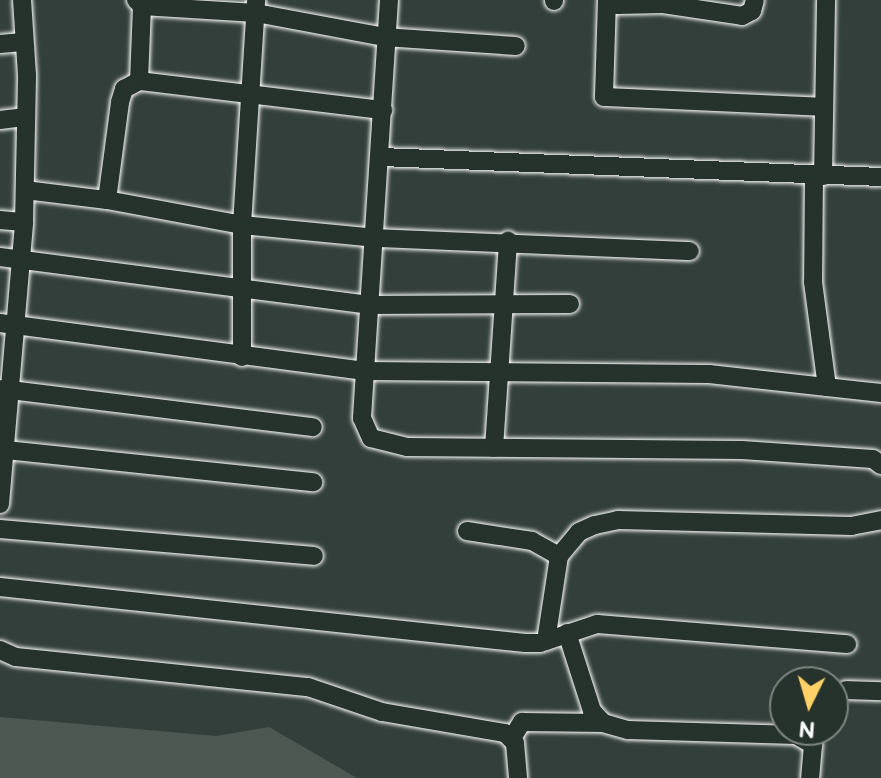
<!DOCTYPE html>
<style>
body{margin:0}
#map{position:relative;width:881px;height:778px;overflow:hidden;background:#333f3a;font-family:"Balsamiq Sans",sans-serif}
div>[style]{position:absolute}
.green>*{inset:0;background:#4d5853}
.roads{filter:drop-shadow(0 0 2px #fff) drop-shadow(0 0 2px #fff)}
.street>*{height:18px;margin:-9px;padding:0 9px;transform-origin:9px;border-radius:9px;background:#26332d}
span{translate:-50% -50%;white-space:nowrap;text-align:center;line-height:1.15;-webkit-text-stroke:7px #26332d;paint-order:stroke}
.north{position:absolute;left:769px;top:666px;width:80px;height:80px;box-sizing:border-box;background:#26332d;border:2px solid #7d8581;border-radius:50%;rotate:185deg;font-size:22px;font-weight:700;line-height:32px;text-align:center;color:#fff}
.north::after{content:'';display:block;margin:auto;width:28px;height:36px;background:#ffd166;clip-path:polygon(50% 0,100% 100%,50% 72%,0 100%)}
</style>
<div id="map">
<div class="green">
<i style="clip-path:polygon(0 717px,216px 736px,269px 727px,357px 778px,0 778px)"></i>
</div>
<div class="roads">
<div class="street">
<i style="left:136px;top:0;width:8px;rotate:45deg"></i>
<i style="left:142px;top:6px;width:114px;rotate:3.5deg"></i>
<i style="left:256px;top:13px;width:130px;rotate:10.6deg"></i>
<i style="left:384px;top:37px;width:132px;rotate:3.9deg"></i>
<i style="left:389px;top:0;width:419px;rotate:93.7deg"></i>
<i style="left:362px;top:418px;width:22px;rotate:66deg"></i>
<i style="left:371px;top:438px;width:37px;rotate:14deg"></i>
<i style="left:407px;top:447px;width:335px;rotate:0.5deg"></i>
<i style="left:742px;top:450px;width:131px;rotate:3.9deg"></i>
<i style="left:873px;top:459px;width:10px;rotate:37deg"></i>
<i style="left:554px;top:0;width:1px;rotate:90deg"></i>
<i style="left:607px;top:0;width:97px;rotate:91.8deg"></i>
<i style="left:604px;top:97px;width:219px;rotate:2.6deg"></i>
<i style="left:608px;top:0;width:11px;rotate:27deg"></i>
<i style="left:618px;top:5px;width:45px;rotate:-1.3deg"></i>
<i style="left:663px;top:4px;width:80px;rotate:8.6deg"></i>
<i style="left:742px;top:16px;width:11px;rotate:-27deg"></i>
<i style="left:752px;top:11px;width:11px;rotate:-75deg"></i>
<i style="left:0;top:44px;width:23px;rotate:-5deg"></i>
<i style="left:139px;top:81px;width:75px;rotate:-87.7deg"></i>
<i style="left:0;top:120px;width:26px;rotate:-7deg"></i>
<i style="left:381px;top:157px;width:500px;rotate:2.29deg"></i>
<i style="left:814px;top:175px;width:107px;rotate:90.5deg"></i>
<i style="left:813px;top:282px;width:106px;rotate:82.4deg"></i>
<i style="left:823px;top:176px;width:176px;rotate:-89deg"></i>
<i style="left:25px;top:190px;width:83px;rotate:7deg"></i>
<i style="left:107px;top:200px;width:99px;rotate:-82.4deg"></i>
<i style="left:120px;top:102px;width:14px;rotate:-73deg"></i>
<i style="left:124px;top:89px;width:17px;rotate:-28deg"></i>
<i style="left:139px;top:81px;width:246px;rotate:6.8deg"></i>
<i style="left:107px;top:200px;width:137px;rotate:10.5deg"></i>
<i style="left:242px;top:225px;width:135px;rotate:5.5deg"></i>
<i style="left:376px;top:238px;width:314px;rotate:2.4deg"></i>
<i style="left:0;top:220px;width:24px;rotate:5deg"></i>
<i style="left:0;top:257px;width:372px;rotate:7.4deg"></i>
<i style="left:369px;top:305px;width:201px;rotate:-0.3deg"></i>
<i style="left:0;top:323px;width:368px;rotate:7.5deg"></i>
<i style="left:365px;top:371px;width:344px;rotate:0.5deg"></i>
<i style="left:709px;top:374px;width:173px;rotate:6.3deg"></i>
<i style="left:242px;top:357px;width:132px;rotate:-90deg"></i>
<i style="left:242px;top:225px;width:225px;rotate:-86.4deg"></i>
<i style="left:2px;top:389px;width:313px;rotate:7deg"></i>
<i style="left:494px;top:448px;width:208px;rotate:-86.1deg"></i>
<i style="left:6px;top:450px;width:309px;rotate:6deg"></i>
<i style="left:0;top:504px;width:283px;rotate:-85.1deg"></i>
<i style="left:24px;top:222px;width:147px;rotate:-88.8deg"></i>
<i style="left:27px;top:75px;width:75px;rotate:-93.8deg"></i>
<i style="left:0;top:529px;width:315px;rotate:4.9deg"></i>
<i style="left:467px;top:531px;width:66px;rotate:8.7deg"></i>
<i style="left:532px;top:541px;width:31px;rotate:29deg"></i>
<i style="left:0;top:587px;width:528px;rotate:6.09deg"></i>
<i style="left:525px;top:643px;width:15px"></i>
<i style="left:540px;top:643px;width:60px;rotate:-18.4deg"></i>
<i style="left:597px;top:624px;width:251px;rotate:4.6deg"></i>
<i style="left:567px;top:633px;width:82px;rotate:72.2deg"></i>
<i style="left:592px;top:711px;width:16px;rotate:47deg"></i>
<i style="left:603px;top:723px;width:26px;rotate:16deg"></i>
<i style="left:628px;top:730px;width:168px;rotate:1.7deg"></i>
<i style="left:796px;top:735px;width:20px;rotate:30deg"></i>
<i style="left:813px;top:745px;width:33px;rotate:95deg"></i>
<i style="left:546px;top:641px;width:86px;rotate:-81.3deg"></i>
<i style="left:559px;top:556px;width:31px;rotate:-50deg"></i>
<i style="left:579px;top:532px;width:17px;rotate:-24deg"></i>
<i style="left:595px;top:525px;width:24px;rotate:-12deg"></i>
<i style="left:618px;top:520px;width:233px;rotate:1.5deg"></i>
<i style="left:851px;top:526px;width:31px;rotate:-11deg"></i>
<i style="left:0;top:650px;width:17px;rotate:24deg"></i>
<i style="left:16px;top:657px;width:294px;rotate:5.9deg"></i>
<i style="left:308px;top:687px;width:78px;rotate:18.7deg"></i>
<i style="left:382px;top:712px;width:125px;rotate:9.7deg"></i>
<i style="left:505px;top:733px;width:14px;rotate:45deg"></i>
<i style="left:515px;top:743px;width:35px;rotate:85deg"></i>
<i style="left:846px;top:690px;width:35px;rotate:2deg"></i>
<i style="left:512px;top:738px;width:19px;rotate:-58deg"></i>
<i style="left:522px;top:722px;width:81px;rotate:0.7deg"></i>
</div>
</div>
<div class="north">N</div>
</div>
